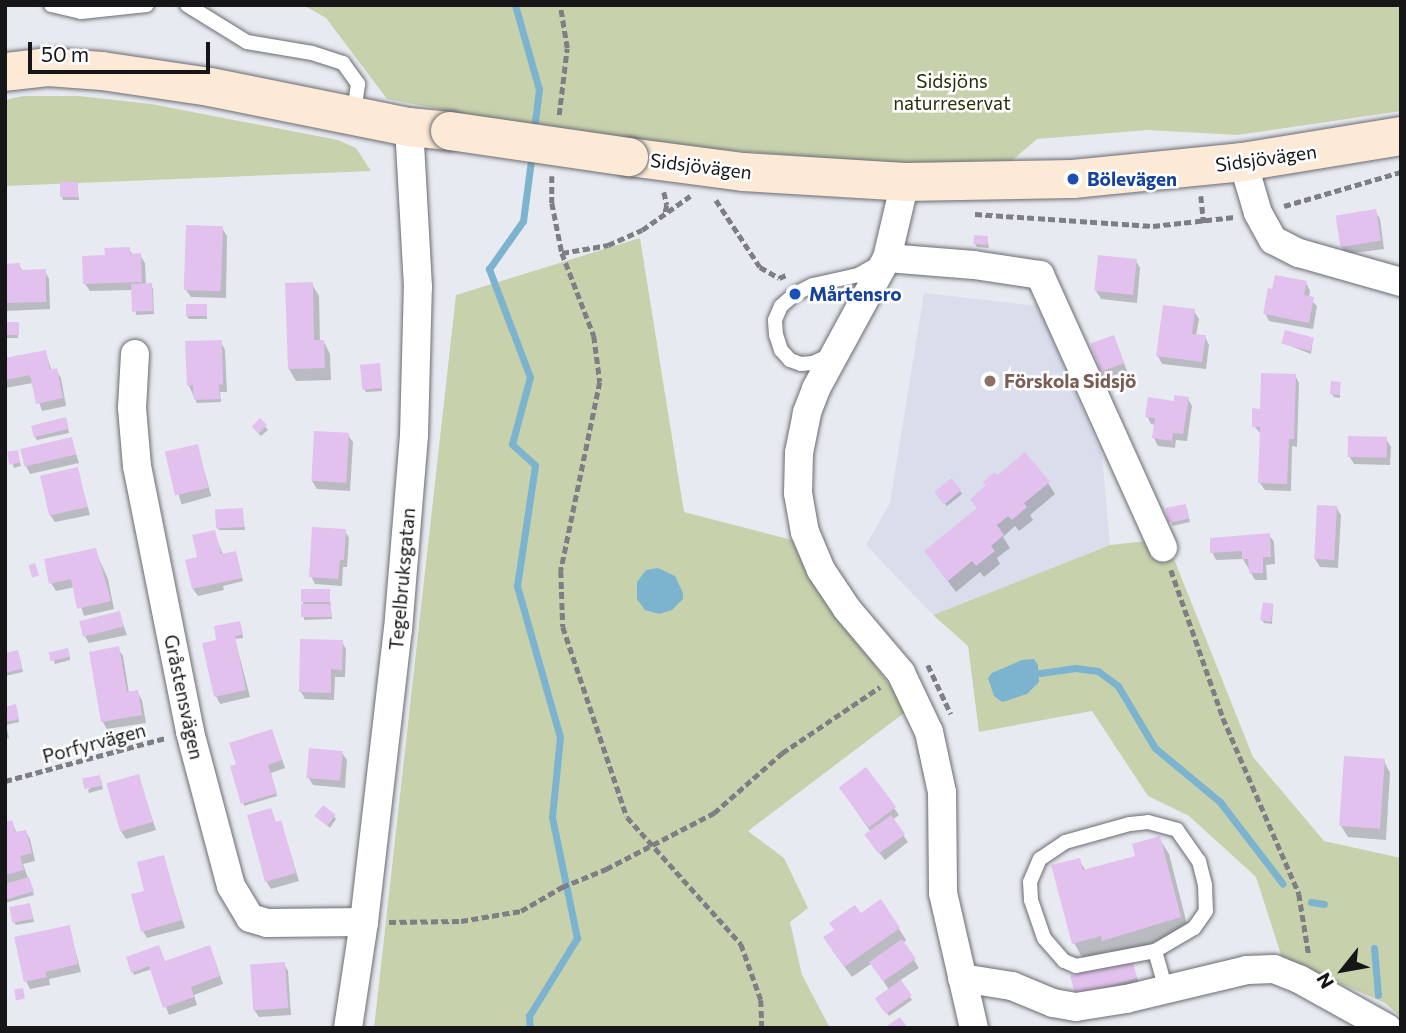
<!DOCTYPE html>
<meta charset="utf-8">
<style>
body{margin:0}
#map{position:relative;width:1406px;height:1033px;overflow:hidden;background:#e8eaf1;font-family:Commissioner,sans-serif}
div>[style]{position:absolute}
.built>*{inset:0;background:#dadeec}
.green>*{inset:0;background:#c7d2ad}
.water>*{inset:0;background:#7cb4cf}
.shadow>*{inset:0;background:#0003;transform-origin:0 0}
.stream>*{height:7px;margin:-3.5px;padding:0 3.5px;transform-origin:3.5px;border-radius:3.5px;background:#7cb4cf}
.building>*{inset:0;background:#e3c1ee;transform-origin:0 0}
.path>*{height:4.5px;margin-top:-2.25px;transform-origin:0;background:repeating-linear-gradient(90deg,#7e7f84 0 7px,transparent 0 10.5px)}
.roads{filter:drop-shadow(0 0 2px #6b6c72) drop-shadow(0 0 2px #6b6c72)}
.lane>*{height:14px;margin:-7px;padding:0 7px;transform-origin:7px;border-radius:7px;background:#fff}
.street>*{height:28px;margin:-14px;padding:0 14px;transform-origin:14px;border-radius:14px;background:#fff}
.secondary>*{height:38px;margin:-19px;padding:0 19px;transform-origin:19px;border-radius:19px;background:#fce9d6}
.bridges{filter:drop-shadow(0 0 2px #6b6c72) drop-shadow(0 0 2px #6b6c72)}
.secondary-bridge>*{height:38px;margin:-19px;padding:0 19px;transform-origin:19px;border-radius:19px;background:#fce9d6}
.dots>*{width:19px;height:19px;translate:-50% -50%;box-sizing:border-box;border:4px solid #fff;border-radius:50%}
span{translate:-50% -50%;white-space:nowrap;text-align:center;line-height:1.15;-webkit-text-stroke:5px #fff;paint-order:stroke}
.park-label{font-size:19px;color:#252e07}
.street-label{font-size:19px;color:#161619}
.transit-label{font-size:19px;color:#164399;font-weight:700}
.left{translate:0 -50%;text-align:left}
.education-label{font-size:19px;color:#785e54;font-weight:700}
.frame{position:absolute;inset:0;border:7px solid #161619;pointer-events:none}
.north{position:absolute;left:1308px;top:935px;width:70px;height:70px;-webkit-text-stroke:5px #fff;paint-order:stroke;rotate:239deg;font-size:19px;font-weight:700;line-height:28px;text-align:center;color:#161619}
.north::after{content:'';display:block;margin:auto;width:24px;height:32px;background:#161619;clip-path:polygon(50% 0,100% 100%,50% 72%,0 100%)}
.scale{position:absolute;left:28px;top:42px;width:182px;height:32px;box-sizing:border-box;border:4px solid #161619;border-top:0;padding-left:9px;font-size:21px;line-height:24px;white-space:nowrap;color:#161619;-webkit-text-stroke:5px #fff;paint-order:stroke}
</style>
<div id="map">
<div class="built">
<i style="clip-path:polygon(924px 293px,1038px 306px,1102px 455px,1110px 545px,933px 615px,866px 545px,890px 503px)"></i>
</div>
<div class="green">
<i style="clip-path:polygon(303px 5px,1401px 5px,1401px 111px,1238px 135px,1147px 130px,1037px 139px,982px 186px,799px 156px,609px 141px,387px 99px,326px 18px)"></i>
<i style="clip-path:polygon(23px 96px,79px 96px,151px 104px,338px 140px,356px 148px,371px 171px,5px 186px,5px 100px)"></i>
<i style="clip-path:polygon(640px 238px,684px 512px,792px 540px,808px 573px,908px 710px,748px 831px,784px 858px,808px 908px,790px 922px,802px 975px,830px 1028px,374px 1028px,456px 295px)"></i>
<i style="clip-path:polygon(1166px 539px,1253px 757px,1324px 841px,1401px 858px,1401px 1017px,1385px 1003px,1282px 958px,1256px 877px,1189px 816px,1148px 796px,1092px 711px,979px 732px,968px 646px,933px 615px,1110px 545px)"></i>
</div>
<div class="water">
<i style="clip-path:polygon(658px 568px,675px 576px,683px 593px,683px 599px,672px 610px,659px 614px,645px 610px,637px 599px,637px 582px,646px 570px)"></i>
<i style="clip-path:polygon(1034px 659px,1038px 665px,1039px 682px,1027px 694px,1002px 702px,994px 696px,988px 678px,992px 673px,1022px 660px)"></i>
</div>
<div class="shadow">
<i style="clip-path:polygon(77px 184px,79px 200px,63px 200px,62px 197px)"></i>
<i style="clip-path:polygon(1375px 211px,1380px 219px,1384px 249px,1346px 254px,1341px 246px)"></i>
<i style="clip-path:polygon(222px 228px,227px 236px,226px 298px,191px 297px,186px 290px)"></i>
<i style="clip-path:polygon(987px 238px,989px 248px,977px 247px,975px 244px)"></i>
<i style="clip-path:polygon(129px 249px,133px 255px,140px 255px,145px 263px,146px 285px,153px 288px,154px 314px,136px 315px,133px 290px,90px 291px,85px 284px)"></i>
<i style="clip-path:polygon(1136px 261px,1140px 268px,1137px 303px,1101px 299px,1096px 291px)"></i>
<i style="clip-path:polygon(5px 265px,19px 265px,23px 272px,45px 271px,49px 279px,50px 309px,5px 311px)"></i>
<i style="clip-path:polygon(1306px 283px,1310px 291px,1309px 298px,1317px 306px,1313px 329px,1269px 321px,1265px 313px)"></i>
<i style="clip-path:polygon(312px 284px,319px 296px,320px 342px,324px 342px,330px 354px,331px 380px,296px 381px,289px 369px)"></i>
<i style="clip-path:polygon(206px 306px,207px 319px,189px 319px,187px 316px)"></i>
<i style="clip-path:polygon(1194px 311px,1199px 319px,1196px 336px,1205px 337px,1209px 345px,1206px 369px,1162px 364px,1158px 356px)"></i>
<i style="left:5px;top:324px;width:13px;height:14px"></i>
<i style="left:1114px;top:337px;width:36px;height:23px;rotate:69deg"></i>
<i style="clip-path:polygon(1313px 339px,1311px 354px,1283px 343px)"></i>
<i style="clip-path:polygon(221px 342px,225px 350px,227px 392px,220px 392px,221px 402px,197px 403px,189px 386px)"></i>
<i style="clip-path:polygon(45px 352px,52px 371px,56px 370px,61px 378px,66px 406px,42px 411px,33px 383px,5px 388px,5px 360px)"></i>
<i style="clip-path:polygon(379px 365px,382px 391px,366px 392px,364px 389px)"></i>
<i style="clip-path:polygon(1295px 375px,1299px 383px,1297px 447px,1292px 446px,1291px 491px,1265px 490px,1260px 483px,1261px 434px,1254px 426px,1261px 410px)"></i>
<i style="clip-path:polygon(1340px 384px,1340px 398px,1334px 397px,1332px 394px)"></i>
<i style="clip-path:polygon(1188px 399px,1192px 406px,1187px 441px,1176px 440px,1175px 448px,1158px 446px,1154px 438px,1156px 425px,1151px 424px,1147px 416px)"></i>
<i style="clip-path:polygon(260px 420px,268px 430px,261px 436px,255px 430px)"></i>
<i style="clip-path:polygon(67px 423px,69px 433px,37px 440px,35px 437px)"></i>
<i style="clip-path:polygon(348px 435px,353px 442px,350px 491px,317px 489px,312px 481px)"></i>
<i style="clip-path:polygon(71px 439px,79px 463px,30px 474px,26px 466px)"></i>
<i style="clip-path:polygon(1386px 439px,1391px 447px,1390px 465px,1354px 464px,1349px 456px)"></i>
<i style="left:197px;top:446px;width:52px;height:31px;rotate:74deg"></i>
<i style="clip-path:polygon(9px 454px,18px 455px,21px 466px,14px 468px)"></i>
<i style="clip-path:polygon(77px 469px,90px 515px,55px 522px,50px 515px)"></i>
<i style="clip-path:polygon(997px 478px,1048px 483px,1055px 494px,1030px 515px,1033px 520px,1019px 531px,1015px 526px,1003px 537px,1010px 548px,997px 558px,1000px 564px,984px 577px,980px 572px,956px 592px,926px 552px,978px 509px)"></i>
<i style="clip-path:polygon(960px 491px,962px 494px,947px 506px,939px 496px)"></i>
<i style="clip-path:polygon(1336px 507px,1341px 515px,1338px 568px,1320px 567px,1315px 559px)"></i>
<i style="clip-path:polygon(1187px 509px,1190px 522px,1173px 526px,1171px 523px)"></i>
<i style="clip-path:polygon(242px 510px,245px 530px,219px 530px,217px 527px)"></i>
<i style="clip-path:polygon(345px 531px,349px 538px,347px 567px,343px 567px,342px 586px,315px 584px,311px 576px)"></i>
<i style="clip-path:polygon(214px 532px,223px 555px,237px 556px,243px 581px,223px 586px,224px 590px,198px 596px,193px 589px,199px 559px)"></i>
<i style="clip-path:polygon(1269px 535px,1274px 542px,1275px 564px,1266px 565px,1267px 580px,1255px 580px,1243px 559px,1216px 560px,1212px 552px)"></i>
<i style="clip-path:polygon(95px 550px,108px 579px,114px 609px,84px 616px,75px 587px,56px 591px,51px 583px)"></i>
<i style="clip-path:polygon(329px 591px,332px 619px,304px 620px,303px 602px)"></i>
<i style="clip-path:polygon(1273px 605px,1272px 624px,1264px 623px,1262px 620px)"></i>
<i style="clip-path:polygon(119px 613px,127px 635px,89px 643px,84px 635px)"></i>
<i style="clip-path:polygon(241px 626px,243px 638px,235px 639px,250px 697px,220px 704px,216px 696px,219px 641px)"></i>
<i style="clip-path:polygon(342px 642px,346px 649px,345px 677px,335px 677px,334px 700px,305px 699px,301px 692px)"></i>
<i style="clip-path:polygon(118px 648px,123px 656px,129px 693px,137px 692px,142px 700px,146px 723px,107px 729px,102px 721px)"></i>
<i style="clip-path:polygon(69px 653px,70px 660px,55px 664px,52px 654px)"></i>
<i style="clip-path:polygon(5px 655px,19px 655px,23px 672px,5px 676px)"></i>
<i style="clip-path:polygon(5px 708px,17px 710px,19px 722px,6px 725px,9px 738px,5px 739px)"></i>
<i style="clip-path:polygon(272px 731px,285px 768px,271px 773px,277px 796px,244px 806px,238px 766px)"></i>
<i style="clip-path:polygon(342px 753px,347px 760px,345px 788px,313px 785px,308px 777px)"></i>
<i style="clip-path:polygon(1384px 761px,1390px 773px,1386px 840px,1348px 837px,1341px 826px)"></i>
<i style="clip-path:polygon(138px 776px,156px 830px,126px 839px,121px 831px)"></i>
<i style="clip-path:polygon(101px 780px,103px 789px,89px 793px,88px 790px)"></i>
<i style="clip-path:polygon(845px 795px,894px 808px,899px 815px,892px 820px,908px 842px,885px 860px,871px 843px,871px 832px)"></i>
<i style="clip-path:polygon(317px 816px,334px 816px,336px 819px,330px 828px)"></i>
<i style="clip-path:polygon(12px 822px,17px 834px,26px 832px,30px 839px,35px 861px,23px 864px,34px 895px,5px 903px,5px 824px)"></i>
<i style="clip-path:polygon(281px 822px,299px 881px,271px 889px,266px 881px,276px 824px)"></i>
<i style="clip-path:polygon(1159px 838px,1169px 854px,1189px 932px,1113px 956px,1110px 951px,1083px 959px,1074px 943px,1079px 860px,1086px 871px,1137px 857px)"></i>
<i style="clip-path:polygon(168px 873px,185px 928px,147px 938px,143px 931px,146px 892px)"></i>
<i style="clip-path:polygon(30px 905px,34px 922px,16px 925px,14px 922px)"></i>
<i style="clip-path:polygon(861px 915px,899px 929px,906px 940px,903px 943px,919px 968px,899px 981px,912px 1000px,889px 1016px,878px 999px,889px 990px,872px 963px,852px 977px,832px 950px)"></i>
<i style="clip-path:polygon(69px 927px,81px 972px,49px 979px,50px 985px,30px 989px,26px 981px)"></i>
<i style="clip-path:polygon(213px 955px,223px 984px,194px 995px,197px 1005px,169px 1015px,152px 969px,134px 975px,128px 958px,164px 963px)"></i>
<i style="clip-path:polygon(1131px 961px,1140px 986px,1076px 993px)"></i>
<i style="clip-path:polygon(284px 964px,288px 971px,291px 1015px,259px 1017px,254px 1010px)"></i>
</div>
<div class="stream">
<i style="left:515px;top:5px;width:87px;rotate:74.1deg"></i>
<i style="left:539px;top:89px;width:41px;rotate:97deg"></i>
<i style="left:1040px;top:673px;width:36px;rotate:-8deg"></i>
<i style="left:1076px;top:668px;width:22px;rotate:8deg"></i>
<i style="left:1098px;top:671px;width:25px;rotate:37deg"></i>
<i style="left:1118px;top:686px;width:72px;rotate:59.2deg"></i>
<i style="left:1155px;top:748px;width:85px;rotate:39.7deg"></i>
<i style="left:1220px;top:802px;width:103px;rotate:52.5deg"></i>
<i style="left:1311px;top:902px;width:13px;rotate:9deg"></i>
<i style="left:1374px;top:948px;width:47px;rotate:85.1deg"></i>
<i style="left:530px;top:1028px;width:12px;rotate:-95deg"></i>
<i style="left:529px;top:1016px;width:92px;rotate:-58.4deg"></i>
<i style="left:577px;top:938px;width:124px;rotate:-101.7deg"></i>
<i style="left:552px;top:817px;width:80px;rotate:-84.3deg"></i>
<i style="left:560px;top:737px;width:157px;rotate:-105.9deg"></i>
<i style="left:517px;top:586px;width:122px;rotate:-81.5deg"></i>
<i style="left:535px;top:465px;width:31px;rotate:-138deg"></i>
<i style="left:512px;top:444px;width:69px;rotate:-75deg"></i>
<i style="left:530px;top:377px;width:116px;rotate:-110.8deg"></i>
<i style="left:489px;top:269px;width:59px;rotate:-54.7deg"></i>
<i style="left:523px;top:221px;width:69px;rotate:-82.5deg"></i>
</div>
<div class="building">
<i style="left:78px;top:182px;width:15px;height:18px;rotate:90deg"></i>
<i style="left:1376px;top:209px;width:32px;height:41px;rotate:81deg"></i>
<i style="left:186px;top:225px;width:37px;height:65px;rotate:2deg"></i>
<i style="left:974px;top:235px;width:14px;height:9px;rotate:4deg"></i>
<i style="clip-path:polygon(130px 247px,130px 254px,141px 253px,142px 282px,83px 284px,82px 256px,105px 255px,104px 248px)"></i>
<i style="left:1098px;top:255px;width:39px;height:36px;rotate:6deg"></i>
<i style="clip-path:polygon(20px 263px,20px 270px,46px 269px,46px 302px,5px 303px,5px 264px)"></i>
<i style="clip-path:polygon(1275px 275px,1307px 281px,1304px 295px,1314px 297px,1309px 323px,1263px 314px,1268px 288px,1272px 289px)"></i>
<i style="clip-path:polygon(313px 282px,314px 340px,324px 340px,325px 368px,288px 369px,285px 283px)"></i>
<i style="left:152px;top:283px;width:28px;height:21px;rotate:88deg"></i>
<i style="left:186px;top:304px;width:21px;height:12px"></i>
<i style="clip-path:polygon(1163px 305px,1195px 309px,1192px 334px,1206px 335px,1202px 362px,1156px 356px)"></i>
<i style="left:5px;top:322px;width:14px;height:13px"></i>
<i style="left:1285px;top:330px;width:30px;height:14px;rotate:15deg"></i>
<i style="left:1114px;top:335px;width:30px;height:25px;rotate:70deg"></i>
<i style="clip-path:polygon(222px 340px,223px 385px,219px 384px,220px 399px,194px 400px,193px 385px,187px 386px,185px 341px)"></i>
<i style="clip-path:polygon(46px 350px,50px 370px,57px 368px,63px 398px,36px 404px,30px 375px,5px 380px,5px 358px)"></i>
<i style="left:380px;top:363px;width:25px;height:20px;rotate:85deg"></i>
<i style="clip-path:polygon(1261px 373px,1296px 374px,1294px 439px,1289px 439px,1287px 484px,1258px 483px,1260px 427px,1252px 427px,1252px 408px,1260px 409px)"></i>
<i style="left:1331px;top:381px;width:10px;height:13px;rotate:6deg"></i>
<i style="clip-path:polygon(1174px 395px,1189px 397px,1183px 434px,1173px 433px,1172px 441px,1152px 438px,1155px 418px,1145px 417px,1148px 397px,1174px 401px)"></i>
<i style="left:66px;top:417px;width:12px;height:36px;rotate:76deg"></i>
<i style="left:260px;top:418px;width:10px;height:12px;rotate:45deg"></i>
<i style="left:314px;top:431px;width:35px;height:50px;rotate:3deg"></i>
<i style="left:1348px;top:436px;width:39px;height:21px;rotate:1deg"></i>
<i style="left:72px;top:437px;width:18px;height:53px;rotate:77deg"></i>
<i style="left:198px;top:444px;width:45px;height:34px;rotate:77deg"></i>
<i style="left:18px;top:450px;width:13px;height:11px;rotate:81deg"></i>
<i style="clip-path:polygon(1025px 452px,1050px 482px,1024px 503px,1027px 507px,1012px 520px,1008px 516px,997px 525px,1004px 535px,991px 546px,995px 551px,976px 566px,972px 561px,948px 581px,924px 551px,977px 508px,970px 499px,986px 485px,983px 482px,994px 472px,998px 475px)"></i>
<i style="left:78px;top:467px;width:41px;height:39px;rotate:77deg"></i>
<i style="left:951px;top:478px;width:16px;height:22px;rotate:50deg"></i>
<i style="left:1186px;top:504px;width:15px;height:21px;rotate:79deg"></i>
<i style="left:1317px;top:505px;width:20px;height:54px;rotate:3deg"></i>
<i style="left:243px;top:508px;width:19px;height:28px;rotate:87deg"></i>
<i style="clip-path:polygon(312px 527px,346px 529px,344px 560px,340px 560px,338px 579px,309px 577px)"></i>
<i style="clip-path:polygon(215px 530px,221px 554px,236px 551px,242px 578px,192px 589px,185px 560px,197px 557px,192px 535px)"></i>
<i style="clip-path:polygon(1270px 533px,1271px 557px,1263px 557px,1263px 573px,1249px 573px,1248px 559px,1242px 559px,1242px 551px,1210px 553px,1210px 538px)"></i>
<i style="clip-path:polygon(96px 548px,111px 601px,77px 609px,71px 579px,49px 584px,44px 559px)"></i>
<i style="left:35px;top:563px;width:13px;height:7px;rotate:72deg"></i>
<i style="left:301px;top:589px;width:29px;height:13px"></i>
<i style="left:1263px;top:602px;width:11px;height:18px;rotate:10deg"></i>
<i style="left:301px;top:604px;width:30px;height:13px"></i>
<i style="left:120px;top:611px;width:16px;height:42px;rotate:76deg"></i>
<i style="clip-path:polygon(240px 621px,243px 634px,235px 636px,246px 690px,214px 697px,202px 643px,216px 640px,214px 626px)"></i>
<i style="clip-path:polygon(300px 639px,343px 640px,342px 670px,331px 669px,331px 693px,299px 692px)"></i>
<i style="clip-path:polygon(119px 646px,127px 692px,138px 690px,142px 715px,101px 722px,89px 652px)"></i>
<i style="left:68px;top:648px;width:9px;height:20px;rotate:77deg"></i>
<i style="clip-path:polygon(18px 650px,22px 669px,5px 673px,5px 653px)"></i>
<i style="clip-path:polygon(16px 704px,19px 719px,5px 722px,5px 707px)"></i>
<i style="clip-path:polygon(272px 729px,282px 760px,268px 765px,277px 793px,241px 804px,230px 766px,236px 764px,229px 743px)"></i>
<i style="left:309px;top:748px;width:34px;height:30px;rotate:5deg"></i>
<i style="left:1344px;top:756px;width:41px;height:70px;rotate:4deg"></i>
<i style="left:866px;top:767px;width:50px;height:34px;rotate:53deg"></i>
<i style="left:139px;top:774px;width:50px;height:34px;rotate:74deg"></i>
<i style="left:100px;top:775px;width:11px;height:18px;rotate:80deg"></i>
<i style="left:323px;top:805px;width:16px;height:14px;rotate:38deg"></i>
<i style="clip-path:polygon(271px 808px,276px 822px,281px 820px,296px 873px,265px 882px,247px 815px)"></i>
<i style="left:891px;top:815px;width:24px;height:33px;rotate:54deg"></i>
<i style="clip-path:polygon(12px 820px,15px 832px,26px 830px,32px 853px,20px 856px,24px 870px,5px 875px,5px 822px)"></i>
<i style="clip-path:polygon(1160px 836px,1181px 917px,1102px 941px,1101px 936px,1072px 944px,1051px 865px,1080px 858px,1083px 870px,1135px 856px,1132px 844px)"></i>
<i style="clip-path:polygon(164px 855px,182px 920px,141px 932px,131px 894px,144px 891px,137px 862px)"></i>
<i style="clip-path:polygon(29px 877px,34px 891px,5px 900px,5px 884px)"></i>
<i style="clip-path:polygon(881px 899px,900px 928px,844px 967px,823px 937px,834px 930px,829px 923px,855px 905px,861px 913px)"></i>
<i style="left:30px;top:903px;width:16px;height:21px;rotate:79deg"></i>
<i style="clip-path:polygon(70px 925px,78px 964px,45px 972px,47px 977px,24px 982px,14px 937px)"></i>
<i style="left:902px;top:939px;width:24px;height:40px;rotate:55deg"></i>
<i style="clip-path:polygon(159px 945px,165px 961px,210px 945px,220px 976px,191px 987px,194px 997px,163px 1008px,149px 966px,131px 973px,126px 957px)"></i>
<i style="left:1132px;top:959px;width:20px;height:64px;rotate:75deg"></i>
<i style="left:285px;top:962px;width:46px;height:35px;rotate:86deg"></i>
<i style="left:901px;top:980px;width:19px;height:32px;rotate:55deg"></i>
<i style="left:23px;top:988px;width:11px;height:9px;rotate:80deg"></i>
<i style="clip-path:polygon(900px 1017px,908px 1028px,884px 1028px)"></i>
</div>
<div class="path">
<i style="left:559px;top:115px;width:67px;rotate:-83.2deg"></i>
<i style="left:567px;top:48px;width:44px;rotate:-99.2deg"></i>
<i style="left:552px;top:176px;width:27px;rotate:90deg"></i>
<i style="left:552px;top:203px;width:51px;rotate:78.7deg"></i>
<i style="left:562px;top:253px;width:89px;rotate:68.9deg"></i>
<i style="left:594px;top:336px;width:46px;rotate:82.6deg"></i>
<i style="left:600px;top:382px;width:193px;rotate:101.7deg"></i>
<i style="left:561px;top:571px;width:56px;rotate:88deg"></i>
<i style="left:563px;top:627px;width:200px;rotate:71.4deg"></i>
<i style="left:627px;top:817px;width:171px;rotate:48.1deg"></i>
<i style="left:741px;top:944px;width:59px;rotate:70.3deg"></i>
<i style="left:761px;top:1000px;width:28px;rotate:88deg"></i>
<i style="left:664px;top:192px;width:13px;rotate:77deg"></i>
<i style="left:667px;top:205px;width:9px;rotate:103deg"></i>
<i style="left:1201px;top:196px;width:27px;rotate:84deg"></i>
<i style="left:716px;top:200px;width:80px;rotate:56.7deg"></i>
<i style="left:760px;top:267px;width:22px;rotate:30deg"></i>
<i style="left:779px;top:278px;width:8px;rotate:-23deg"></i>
<i style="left:1284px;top:206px;width:122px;rotate:-16.2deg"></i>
<i style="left:975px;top:214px;width:178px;rotate:3.9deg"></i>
<i style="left:1153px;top:226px;width:82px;rotate:-6.3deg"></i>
<i style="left:562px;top:253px;width:47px;rotate:-9.9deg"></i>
<i style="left:608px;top:245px;width:37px;rotate:-24deg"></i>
<i style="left:642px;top:230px;width:59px;rotate:-35.3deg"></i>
<i style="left:1171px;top:570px;width:157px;rotate:70.6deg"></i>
<i style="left:1223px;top:718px;width:192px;rotate:66.6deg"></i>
<i style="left:1299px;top:894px;width:63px;rotate:80.8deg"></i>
<i style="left:928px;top:665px;width:54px;rotate:64.9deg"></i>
<i style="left:5px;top:781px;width:166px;rotate:-15deg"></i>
<i style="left:389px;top:922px;width:72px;rotate:-0.8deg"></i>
<i style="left:461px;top:921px;width:61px;rotate:-9.5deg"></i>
<i style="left:521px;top:911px;width:48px;rotate:-30.3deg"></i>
<i style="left:562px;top:887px;width:48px;rotate:-22.2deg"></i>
<i style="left:606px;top:869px;width:122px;rotate:-27.4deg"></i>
<i style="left:714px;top:813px;width:91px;rotate:-41.4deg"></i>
<i style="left:782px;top:753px;width:118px;rotate:-34deg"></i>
</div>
<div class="roads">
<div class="lane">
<i style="left:51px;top:5px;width:31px;rotate:13deg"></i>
<i style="left:81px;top:12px;width:66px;rotate:-6.1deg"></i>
<i style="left:187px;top:5px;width:70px;rotate:31.7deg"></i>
<i style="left:247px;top:42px;width:66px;rotate:9.6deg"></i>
<i style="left:312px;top:53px;width:33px;rotate:18deg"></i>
<i style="left:343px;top:63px;width:26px;rotate:54deg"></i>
<i style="left:358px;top:84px;width:30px;rotate:98deg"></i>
<i style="left:830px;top:355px;width:19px;rotate:155deg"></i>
<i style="left:813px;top:363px;width:12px;rotate:175deg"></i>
<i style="left:801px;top:364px;width:12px;rotate:-160deg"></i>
<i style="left:790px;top:360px;width:13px;rotate:-132deg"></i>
<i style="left:781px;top:350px;width:16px;rotate:-108deg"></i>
<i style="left:776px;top:335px;width:15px;rotate:-94deg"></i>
<i style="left:775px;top:320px;width:15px;rotate:-67deg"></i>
<i style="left:781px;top:306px;width:18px;rotate:-41deg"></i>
<i style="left:795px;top:294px;width:20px;rotate:-27deg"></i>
<i style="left:813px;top:285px;width:46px;rotate:-12.5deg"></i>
<i style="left:858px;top:275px;width:24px;rotate:-30deg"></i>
<i style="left:1155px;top:951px;width:80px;rotate:169.2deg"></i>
<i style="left:1076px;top:966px;width:13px;rotate:-157deg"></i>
<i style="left:1064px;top:961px;width:30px;rotate:-131deg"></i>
<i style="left:1044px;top:938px;width:40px;rotate:-108.9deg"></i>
<i style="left:1031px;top:900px;width:18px;rotate:-93deg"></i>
<i style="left:1030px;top:882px;width:25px;rotate:-67deg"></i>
<i style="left:1040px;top:859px;width:30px;rotate:-34deg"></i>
<i style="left:1065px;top:842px;width:67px;rotate:-15.5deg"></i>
<i style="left:1130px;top:824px;width:18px;rotate:-6deg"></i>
<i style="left:1148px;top:822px;width:30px;rotate:15deg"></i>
<i style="left:1177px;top:830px;width:38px;rotate:55deg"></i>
<i style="left:1199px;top:861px;width:25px;rotate:76deg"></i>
<i style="left:1205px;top:885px;width:26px;rotate:88deg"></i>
<i style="left:1206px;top:911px;width:21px;rotate:125deg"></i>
<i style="left:1194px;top:928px;width:45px;rotate:149.5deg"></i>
<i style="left:1155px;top:951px;width:41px;rotate:74.2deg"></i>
</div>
<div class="street">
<i style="left:1243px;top:162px;width:53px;rotate:73.6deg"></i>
<i style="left:1258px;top:213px;width:31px;rotate:61deg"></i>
<i style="left:1273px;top:240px;width:29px;rotate:27deg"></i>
<i style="left:1299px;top:253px;width:106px;rotate:15.9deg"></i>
<i style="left:905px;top:182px;width:78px;rotate:103.3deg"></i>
<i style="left:887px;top:258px;width:149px;rotate:118.5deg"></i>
<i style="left:816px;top:389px;width:26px;rotate:111deg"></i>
<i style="left:807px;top:413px;width:41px;rotate:101.3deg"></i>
<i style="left:799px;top:453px;width:40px;rotate:91.4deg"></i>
<i style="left:798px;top:493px;width:40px;rotate:80deg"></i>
<i style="left:805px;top:532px;width:41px;rotate:67.2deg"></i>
<i style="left:821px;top:570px;width:47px;rotate:56.3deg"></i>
<i style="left:847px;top:609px;width:84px;rotate:49.8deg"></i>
<i style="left:901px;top:673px;width:65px;rotate:64.6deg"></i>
<i style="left:929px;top:732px;width:61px;rotate:77.8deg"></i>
<i style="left:942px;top:792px;width:101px;rotate:89.4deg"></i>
<i style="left:943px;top:893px;width:139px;rotate:77.1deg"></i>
<i style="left:887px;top:258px;width:87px;rotate:4.6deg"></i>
<i style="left:974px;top:265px;width:67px;rotate:8.6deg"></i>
<i style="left:1040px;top:275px;width:299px;rotate:65.7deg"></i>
<i style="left:135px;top:354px;width:54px;rotate:93.2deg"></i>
<i style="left:132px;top:408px;width:58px;rotate:85.1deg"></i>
<i style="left:137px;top:466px;width:271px;rotate:78.7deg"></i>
<i style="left:190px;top:732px;width:159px;rotate:75.1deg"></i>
<i style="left:231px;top:886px;width:37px;rotate:59deg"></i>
<i style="left:250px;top:918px;width:18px;rotate:16deg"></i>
<i style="left:267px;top:923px;width:97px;rotate:-0.6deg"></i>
<i style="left:962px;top:978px;width:51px;rotate:9.1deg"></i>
<i style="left:1012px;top:986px;width:44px;rotate:22.5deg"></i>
<i style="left:1053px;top:1003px;width:23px;rotate:10deg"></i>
<i style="left:1076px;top:1007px;width:51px;rotate:-9.1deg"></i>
<i style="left:1126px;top:999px;width:124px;rotate:-13.5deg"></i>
<i style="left:1247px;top:970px;width:27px;rotate:-2deg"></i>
<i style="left:1274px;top:969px;width:27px;rotate:22deg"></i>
<i style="left:1299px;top:979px;width:101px;rotate:29.1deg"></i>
<i style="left:348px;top:1028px;width:107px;rotate:-81.4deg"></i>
<i style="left:364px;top:922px;width:294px;rotate:-83.4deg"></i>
<i style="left:398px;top:630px;width:196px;rotate:-85.3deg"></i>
<i style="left:414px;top:435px;width:148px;rotate:-88.5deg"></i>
<i style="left:418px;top:287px;width:160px;rotate:-93.2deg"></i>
</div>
<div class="secondary">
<i style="left:5px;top:72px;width:43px;rotate:-6.6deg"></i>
<i style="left:48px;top:67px;width:54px;rotate:4.2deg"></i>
<i style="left:102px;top:71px;width:109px;rotate:8.4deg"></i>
<i style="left:210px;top:87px;width:203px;rotate:11.4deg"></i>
<i style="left:409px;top:127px;width:41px;rotate:5.6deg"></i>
<i style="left:629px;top:157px;width:115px;rotate:7.5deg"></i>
<i style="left:743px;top:172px;width:162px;rotate:3.5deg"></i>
<i style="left:905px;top:182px;width:168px;rotate:-1deg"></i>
<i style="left:1073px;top:179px;width:171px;rotate:-5.7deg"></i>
<i style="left:1243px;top:162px;width:160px;rotate:-9.3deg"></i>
</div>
</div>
<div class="bridges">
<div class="secondary-bridge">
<i style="left:450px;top:131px;width:181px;rotate:8.3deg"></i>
</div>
</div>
<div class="dots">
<i style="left:1073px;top:179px;background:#1a4fb4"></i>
<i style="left:795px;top:294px;background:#1a4fb4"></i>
<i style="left:990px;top:381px;background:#8d6e63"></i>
</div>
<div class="park-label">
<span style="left:952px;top:92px">Sidsjöns<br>naturreservat</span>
</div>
<div class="street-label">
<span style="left:1266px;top:158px;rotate:-8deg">Sidsjövägen</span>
<span style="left:701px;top:166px;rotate:7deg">Sidsjövägen</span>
<span style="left:402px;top:579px;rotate:-85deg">Tegelbruksgatan</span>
<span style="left:184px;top:697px;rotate:78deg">Gråstensvägen</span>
<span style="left:94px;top:743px;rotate:-15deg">Porfyrvägen</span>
</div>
<div class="transit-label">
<span class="left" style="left:1087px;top:179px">Bölevägen</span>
<span class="left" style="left:809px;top:294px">Mårtensro</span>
</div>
<div class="education-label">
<span class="left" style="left:1004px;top:381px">Förskola Sidsjö</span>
</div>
<div class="frame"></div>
<div class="north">N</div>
<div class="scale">50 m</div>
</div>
